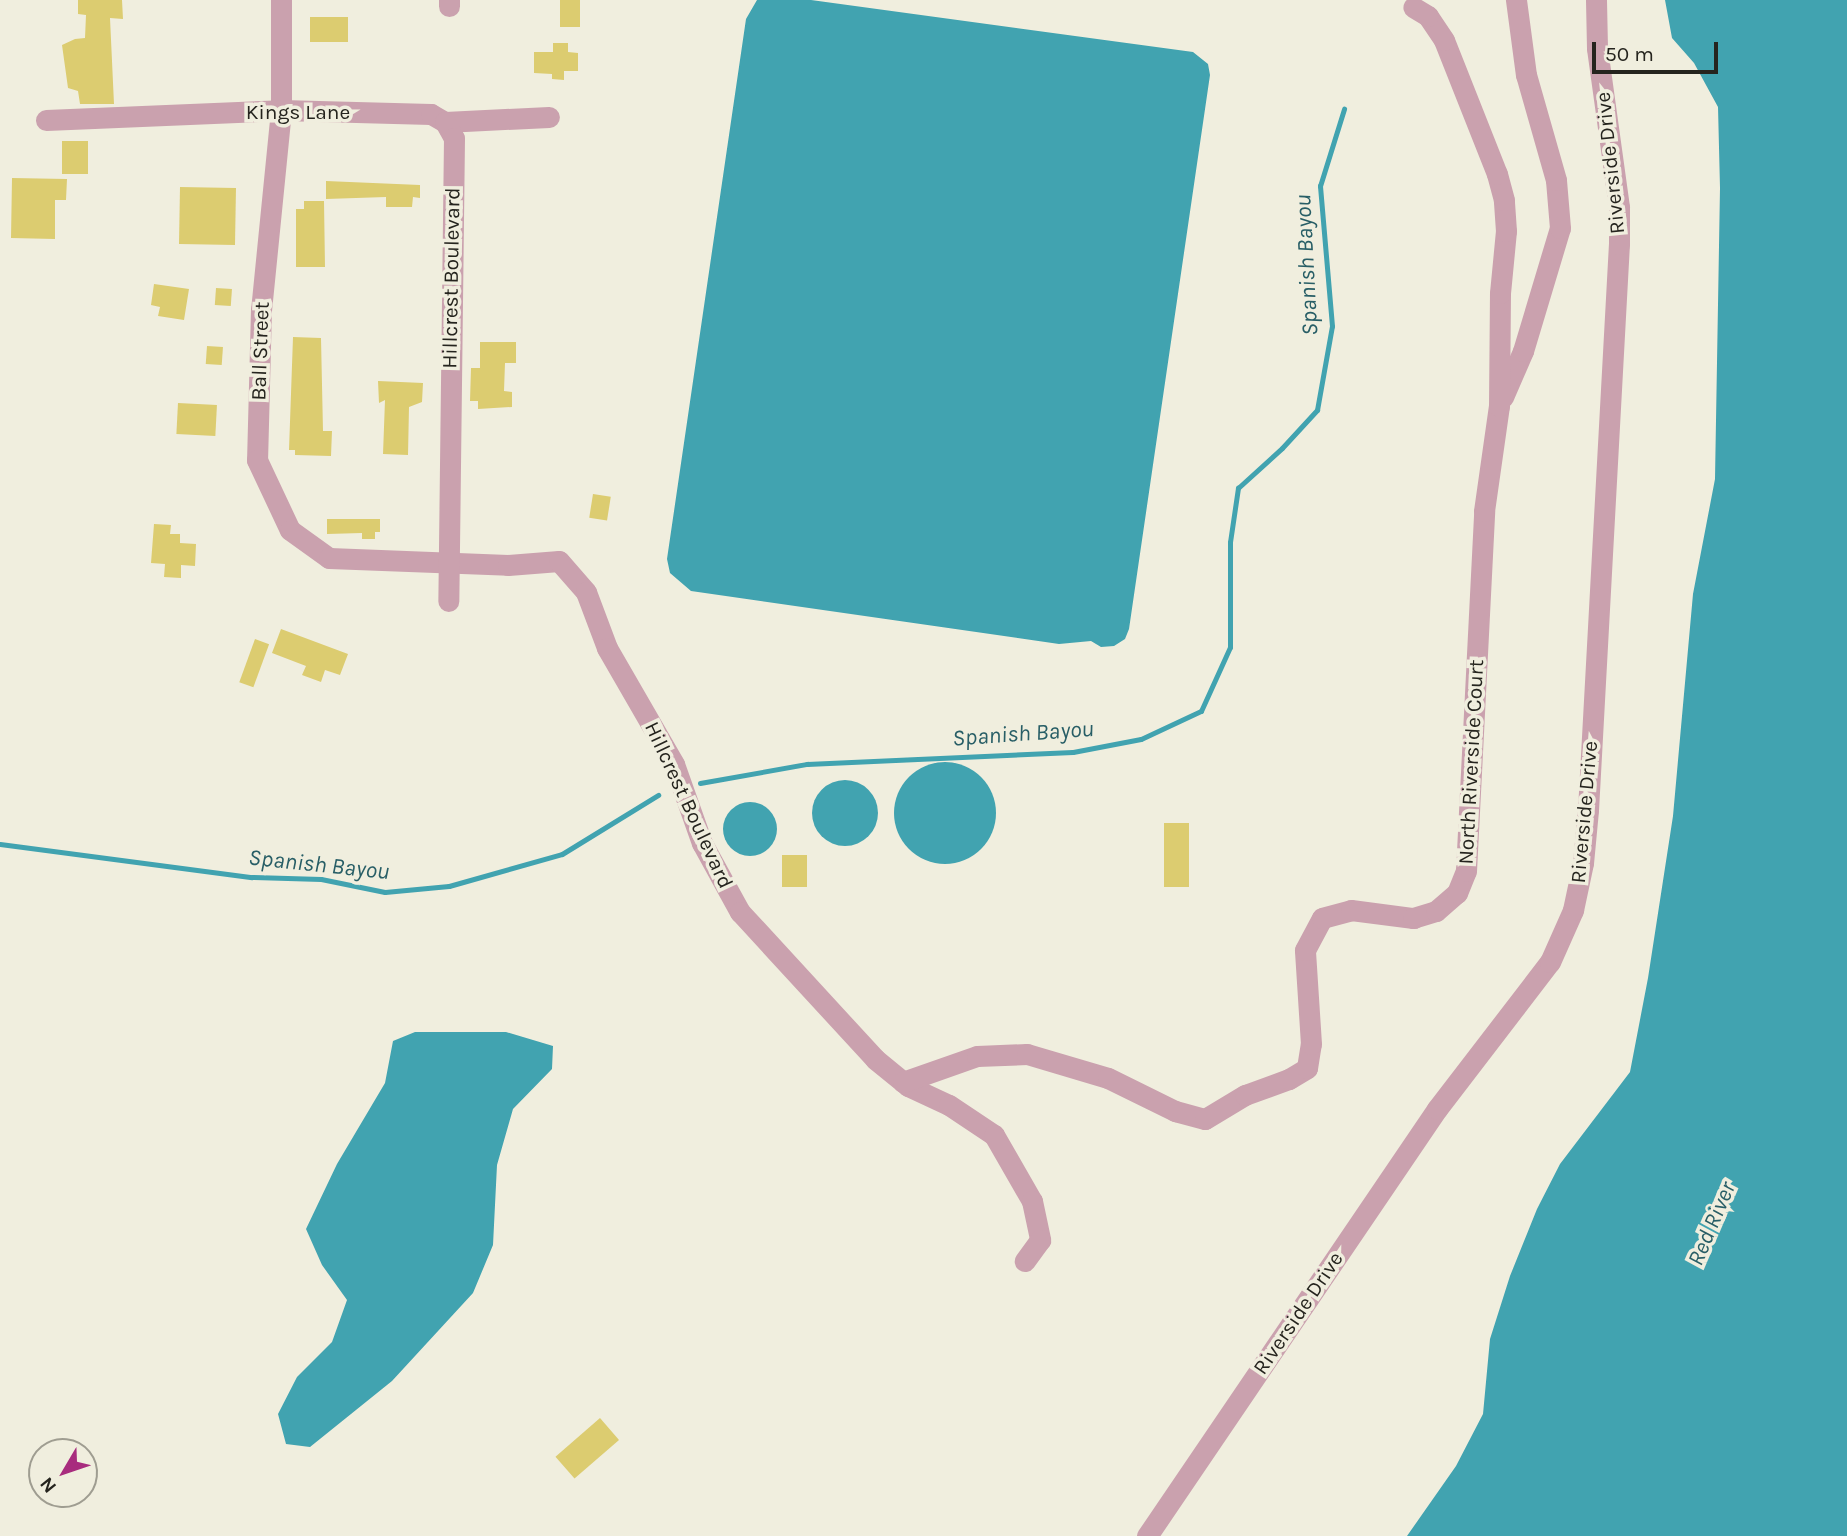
<!DOCTYPE html>
<style>
body{margin:0}
#map{position:relative;width:1847px;height:1536px;overflow:hidden;background:#f0eede;font-family:Karla,sans-serif}
div>[style]{position:absolute}
.water>*{inset:0;background:#41a3b0}
.round{border-radius:50%}
.stream>*{height:5px;margin:-2.5px;padding:0 2.5px;transform-origin:2.5px;border-radius:2.5px;background:#41a3b0}
.building>*{inset:0;background:#dccc70;transform-origin:0 0}
.minor>*{height:21px;margin:-10.5px;padding:0 10.5px;transform-origin:10.5px;border-radius:10.5px;background:#caa1ae}
span{translate:-50% -50%;white-space:nowrap;text-align:center;line-height:1.15;-webkit-text-stroke:7px #f0eede;paint-order:stroke}
.street-label{font-size:21px;color:#25241e}
.water-label{font-size:23px;color:#285e66;font-style:italic}
.north{position:absolute;left:28px;top:1438px;width:70px;height:70px;box-sizing:border-box;background:#f0eede;border:2px solid #9f9d91;border-radius:50%;rotate:231deg;font-size:19px;font-weight:700;line-height:28px;text-align:center;color:#25241e}
.north::after{content:'';display:block;margin:auto;width:24px;height:32px;background:#a82c7e;clip-path:polygon(50% 0,100% 100%,50% 72%,0 100%)}
.scale{position:absolute;left:1592px;top:42px;width:126px;height:32px;box-sizing:border-box;border:4px solid #25241e;border-top:0;padding-left:9px;font-size:21px;line-height:24px;white-space:nowrap;color:#25241e;-webkit-text-stroke:5px #f0eede;paint-order:stroke}
</style>
<div id="map">
<div class="water">
<i style="clip-path:polygon(757px 0,811px 0,1193px 52px,1208px 64px,1210px 75px,1129px 629px,1125px 639px,1114px 646px,1101px 647px,1091px 641px,1059px 644px,691px 591px,670px 573px,667px 559px,746px 19px)"></i>
<i style="clip-path:polygon(1665px 0,1847px 0,1847px 1536px,1407px 1536px,1456px 1466px,1483px 1414px,1490px 1339px,1510px 1276px,1537px 1209px,1560px 1164px,1630px 1072px,1648px 978px,1673px 816px,1693px 594px,1715px 479px,1720px 188px,1718px 107px,1694px 63px,1672px 38px)"></i>
<i class="round" style="left:894px;top:762px;width:102px;height:102px"></i>
<i class="round" style="left:812px;top:780px;width:66px;height:66px"></i>
<i class="round" style="left:723px;top:802px;width:54px;height:54px"></i>
<i style="clip-path:polygon(415px 1032px,506px 1032px,553px 1046px,552px 1069px,513px 1109px,497px 1165px,493px 1245px,473px 1293px,392px 1381px,310px 1447px,286px 1444px,278px 1414px,297px 1377px,332px 1342px,347px 1300px,322px 1265px,306px 1229px,337px 1164px,385px 1083px,393px 1041px)"></i>
</div>
<div class="stream">
<i style="left:700px;top:783px;width:109px;rotate:-10.1deg"></i>
<i style="left:807px;top:764px;width:266px;rotate:-2.6deg"></i>
<i style="left:1073px;top:752px;width:69px;rotate:-10.8deg"></i>
<i style="left:1141px;top:739px;width:66px;rotate:-25deg"></i>
<i style="left:1201px;top:711px;width:70px;rotate:-65.6deg"></i>
<i style="left:1230px;top:647px;width:105px;rotate:-90deg"></i>
<i style="left:1230px;top:542px;width:55px;rotate:-81.6deg"></i>
<i style="left:1238px;top:488px;width:59px;rotate:-42.3deg"></i>
<i style="left:1282px;top:448px;width:52px;rotate:-47.4deg"></i>
<i style="left:1317px;top:410px;width:85px;rotate:-79.9deg"></i>
<i style="left:1332px;top:326px;width:141px;rotate:-94.9deg"></i>
<i style="left:1320px;top:186px;width:81px;rotate:-72.7deg"></i>
<i style="left:0;top:844px;width:254px;rotate:7.5deg"></i>
<i style="left:252px;top:877px;width:69px;rotate:1.7deg"></i>
<i style="left:321px;top:879px;width:65px;rotate:11.5deg"></i>
<i style="left:385px;top:892px;width:64px;rotate:-5.4deg"></i>
<i style="left:449px;top:886px;width:117px;rotate:-15.8deg"></i>
<i style="left:562px;top:854px;width:113px;rotate:-31.6deg"></i>
</div>
<div class="building">
<i style="clip-path:polygon(78px 0,122px 0,123px 19px,110px 18px,114px 104px,80px 104px,78px 91px,68px 88px,62px 45px,75px 39px,85px 38px,86px 15px,78px 14px)"></i>
<i style="left:560px;top:0;width:20px;height:27px"></i>
<i style="left:310px;top:17px;width:38px;height:25px"></i>
<i style="clip-path:polygon(553px 43px,568px 43px,568px 52px,578px 53px,578px 71px,564px 71px,564px 80px,552px 79px,552px 74px,534px 73px,534px 52px,553px 52px)"></i>
<i style="left:62px;top:141px;width:26px;height:33px"></i>
<i style="clip-path:polygon(12px 178px,67px 179px,66px 200px,55px 200px,55px 239px,11px 238px)"></i>
<i style="clip-path:polygon(326px 181px,420px 185px,420px 198px,413px 197px,412px 207px,386px 207px,386px 197px,326px 199px)"></i>
<i style="left:180px;top:187px;width:56px;height:57px;rotate:1deg"></i>
<i style="clip-path:polygon(304px 201px,324px 201px,325px 267px,296px 267px,296px 209px,304px 209px)"></i>
<i style="clip-path:polygon(154px 284px,189px 289px,184px 320px,158px 316px,160px 307px,151px 305px)"></i>
<i style="left:216px;top:288px;width:16px;height:17px;rotate:4deg"></i>
<i style="clip-path:polygon(293px 337px,321px 338px,323px 431px,332px 431px,331px 456px,295px 455px,295px 450px,289px 450px)"></i>
<i style="clip-path:polygon(480px 342px,516px 342px,516px 363px,505px 363px,504px 391px,512px 392px,512px 407px,478px 409px,478px 401px,470px 401px,471px 368px,480px 368px)"></i>
<i style="left:207px;top:346px;width:16px;height:18px;rotate:4deg"></i>
<i style="clip-path:polygon(378px 381px,423px 383px,422px 402px,409px 407px,408px 455px,383px 454px,385px 400px,379px 403px)"></i>
<i style="left:178px;top:403px;width:39px;height:31px;rotate:3deg"></i>
<i style="left:593px;top:494px;width:18px;height:24px;rotate:9deg"></i>
<i style="clip-path:polygon(327px 519px,380px 519px,380px 532px,375px 532px,375px 539px,362px 539px,362px 533px,327px 534px)"></i>
<i style="clip-path:polygon(154px 524px,171px 525px,170px 534px,180px 534px,180px 543px,196px 544px,195px 566px,181px 565px,181px 578px,164px 577px,165px 564px,151px 563px)"></i>
<i style="clip-path:polygon(281px 629px,348px 654px,340px 675px,325px 670px,321px 682px,302px 675px,306px 666px,272px 653px)"></i>
<i style="left:255px;top:639px;width:15px;height:46px;rotate:20deg"></i>
<i style="left:1164px;top:823px;width:25px;height:64px"></i>
<i style="left:782px;top:855px;width:25px;height:32px"></i>
<i style="left:600px;top:1418px;width:29px;height:59px;rotate:49deg"></i>
</div>
<div class="minor">
<i style="left:281px;top:0;width:110px;rotate:90deg"></i>
<i style="left:281px;top:110px;width:200px;rotate:95.7deg"></i>
<i style="left:261px;top:309px;width:151px;rotate:91.5deg"></i>
<i style="left:257px;top:460px;width:77px;rotate:64.8deg"></i>
<i style="left:290px;top:530px;width:48px;rotate:35.7deg"></i>
<i style="left:329px;top:558px;width:179px;rotate:2.2deg"></i>
<i style="left:508px;top:565px;width:51px;rotate:-4.5deg"></i>
<i style="left:559px;top:561px;width:41px;rotate:48.9deg"></i>
<i style="left:586px;top:592px;width:60px;rotate:69.4deg"></i>
<i style="left:607px;top:648px;width:134px;rotate:60deg"></i>
<i style="left:674px;top:764px;width:84px;rotate:70.5deg"></i>
<i style="left:702px;top:843px;width:79px;rotate:61.2deg"></i>
<i style="left:740px;top:912px;width:200px;rotate:47.4deg"></i>
<i style="left:875px;top:1059px;width:43px;rotate:39.3deg"></i>
<i style="left:908px;top:1086px;width:45px;rotate:24.9deg"></i>
<i style="left:949px;top:1105px;width:54px;rotate:33.7deg"></i>
<i style="left:994px;top:1135px;width:76px;rotate:60.1deg"></i>
<i style="left:1032px;top:1201px;width:40px;rotate:78deg"></i>
<i style="left:1040px;top:1240px;width:26px;rotate:126deg"></i>
<i style="left:449px;top:6px;width:6px;rotate:-90deg"></i>
<i style="left:46px;top:120px;width:235px;rotate:-2.4deg"></i>
<i style="left:281px;top:110px;width:150px;rotate:1.5deg"></i>
<i style="left:431px;top:114px;width:16px;rotate:30deg"></i>
<i style="left:445px;top:122px;width:104px;rotate:-2.8deg"></i>
<i style="left:445px;top:122px;width:18px;rotate:61deg"></i>
<i style="left:454px;top:138px;width:463px;rotate:90.7deg"></i>
<i style="left:1503px;top:397px;width:50px;rotate:-66.5deg"></i>
<i style="left:1523px;top:351px;width:128px;rotate:-73.3deg"></i>
<i style="left:1560px;top:228px;width:48px;rotate:-94.8deg"></i>
<i style="left:1556px;top:180px;width:109px;rotate:-105.9deg"></i>
<i style="left:1526px;top:75px;width:76px;rotate:-97.6deg"></i>
<i style="left:903px;top:1082px;width:78px;rotate:-19.4deg"></i>
<i style="left:977px;top:1056px;width:50px;rotate:-2.3deg"></i>
<i style="left:1027px;top:1054px;width:84px;rotate:16.5deg"></i>
<i style="left:1108px;top:1078px;width:75px;rotate:26.2deg"></i>
<i style="left:1175px;top:1111px;width:31px;rotate:15deg"></i>
<i style="left:1205px;top:1119px;width:47px;rotate:-31deg"></i>
<i style="left:1245px;top:1095px;width:47px;rotate:-20deg"></i>
<i style="left:1289px;top:1079px;width:21px;rotate:-31deg"></i>
<i style="left:1307px;top:1068px;width:24px;rotate:-81deg"></i>
<i style="left:1311px;top:1044px;width:94px;rotate:-93.7deg"></i>
<i style="left:1305px;top:950px;width:36px;rotate:-62deg"></i>
<i style="left:1322px;top:918px;width:30px;rotate:-15deg"></i>
<i style="left:1351px;top:910px;width:63px;rotate:7.4deg"></i>
<i style="left:1413px;top:918px;width:24px;rotate:-17deg"></i>
<i style="left:1436px;top:911px;width:28px;rotate:-41deg"></i>
<i style="left:1457px;top:893px;width:24px;rotate:-68deg"></i>
<i style="left:1466px;top:871px;width:360px;rotate:-87.1deg"></i>
<i style="left:1484px;top:511px;width:106px;rotate:-81.9deg"></i>
<i style="left:1499px;top:406px;width:113px;rotate:-89.5deg"></i>
<i style="left:1500px;top:293px;width:62px;rotate:-84.5deg"></i>
<i style="left:1506px;top:231px;width:31px;rotate:-94deg"></i>
<i style="left:1504px;top:200px;width:27px;rotate:-105deg"></i>
<i style="left:1497px;top:174px;width:144px;rotate:-111.6deg"></i>
<i style="left:1444px;top:40px;width:29px;rotate:-124deg"></i>
<i style="left:1428px;top:16px;width:17px;rotate:-149deg"></i>
<i style="left:1147px;top:1536px;width:516px;rotate:-55.82deg"></i>
<i style="left:1437px;top:1109px;width:185px;rotate:-52.5deg"></i>
<i style="left:1550px;top:962px;width:57px;rotate:-66.1deg"></i>
<i style="left:1573px;top:910px;width:48px;rotate:-78deg"></i>
<i style="left:1583px;top:863px;width:53px;rotate:-84.6deg"></i>
<i style="left:1588px;top:810px;width:567px;rotate:-86.87deg"></i>
<i style="left:1619px;top:244px;width:37px;rotate:-90deg"></i>
<i style="left:1619px;top:207px;width:161px;rotate:-97.9deg"></i>
<i style="left:1597px;top:48px;width:48px;rotate:-91.2deg"></i>
</div>
<div class="street-label">
<span style="left:298px;top:112px">Kings Lane</span>
<span style="left:1610px;top:163px;rotate:-96deg">Riverside Drive</span>
<span style="left:451px;top:278px;rotate:-89deg">Hillcrest Boulevard</span>
<span style="left:260px;top:351px;rotate:-88deg">Ball Street</span>
<span style="left:1471px;top:762px;rotate:-87deg">North Riverside Court</span>
<span style="left:689px;top:805px;rotate:65deg">Hillcrest Boulevard</span>
<span style="left:1584px;top:812px;rotate:-85deg">Riverside Drive</span>
<span style="left:1298px;top:1313px;rotate:-56deg">Riverside Drive</span>
</div>
<div class="water-label">
<span style="left:1307px;top:265px;rotate:-93deg">Spanish Bayou</span>
<span style="left:1023px;top:734px;rotate:-4deg">Spanish Bayou</span>
<span style="left:319px;top:865px;rotate:6deg">Spanish Bayou</span>
<span style="left:1712px;top:1224px;rotate:-67deg">Red River</span>
</div>
<div class="north">N</div>
<div class="scale">50 m</div>
</div>
